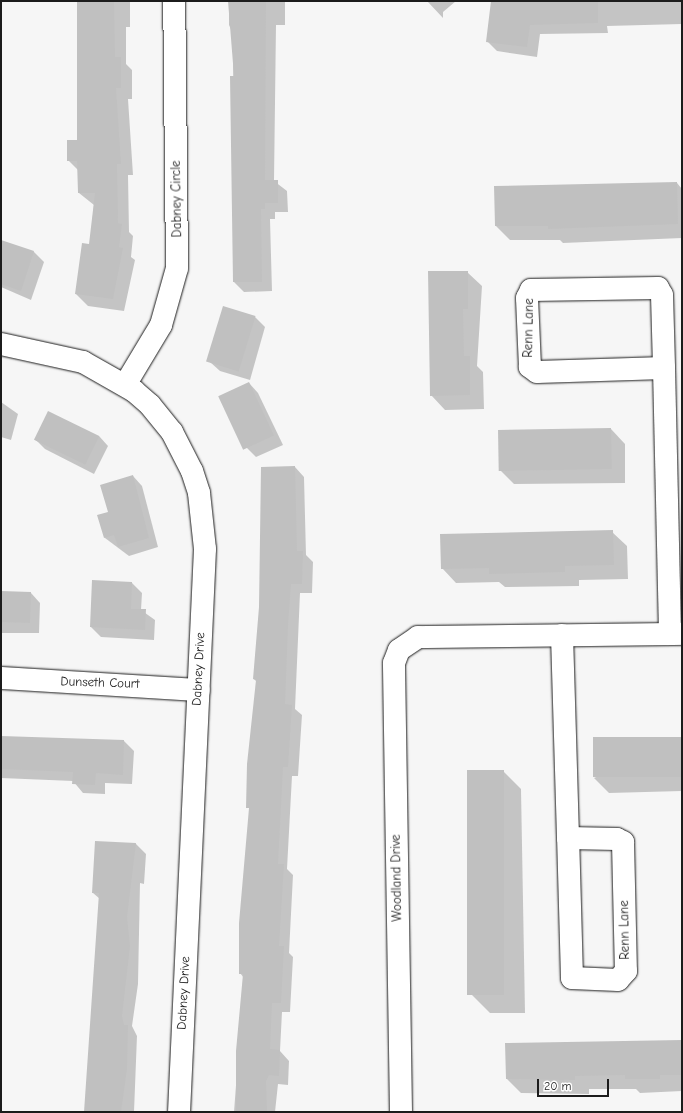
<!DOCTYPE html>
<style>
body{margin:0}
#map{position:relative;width:683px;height:1113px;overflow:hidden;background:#f6f6f6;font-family:"Comic Neue",sans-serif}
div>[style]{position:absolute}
.shadow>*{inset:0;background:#0003}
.building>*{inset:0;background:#c0c0c0;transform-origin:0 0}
.roads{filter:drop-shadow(0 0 1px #1c1c1c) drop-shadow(0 0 1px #1c1c1c)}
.minor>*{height:22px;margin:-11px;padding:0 11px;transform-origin:11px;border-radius:11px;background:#fff}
span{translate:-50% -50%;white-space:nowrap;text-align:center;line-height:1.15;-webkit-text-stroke:3.5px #fff;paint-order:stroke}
.street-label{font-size:13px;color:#1c1c1c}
.frame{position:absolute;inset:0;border:2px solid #1c1c1c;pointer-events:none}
.scale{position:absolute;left:537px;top:1079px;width:72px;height:18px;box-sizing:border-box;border:2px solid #1c1c1c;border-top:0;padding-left:5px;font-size:12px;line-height:14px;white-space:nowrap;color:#1c1c1c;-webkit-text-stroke:3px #fff;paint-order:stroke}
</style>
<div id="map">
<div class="shadow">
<i style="clip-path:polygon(78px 1px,130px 1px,130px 27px,126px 27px,126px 64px,132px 70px,132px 99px,128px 99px,133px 175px,128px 175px,129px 232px,133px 236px,131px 257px,135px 260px,124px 311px,88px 306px,76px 294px,90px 245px,94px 205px,79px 193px,78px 170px,68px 160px,78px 141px)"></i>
<i style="clip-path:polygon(229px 1px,285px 1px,285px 25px,276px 25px,274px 181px,287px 191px,288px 212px,275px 212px,275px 219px,270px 219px,272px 291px,244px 292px,234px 282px,233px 34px,229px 25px)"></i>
<i style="clip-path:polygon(427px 1px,456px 1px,443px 12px,443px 18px)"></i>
<i style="clip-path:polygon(492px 1px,682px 1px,682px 24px,607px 26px,608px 33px,540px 34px,537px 57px,497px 51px,487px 41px)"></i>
<i style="clip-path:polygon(677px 183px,682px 189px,682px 238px,563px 243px,560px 240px,510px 240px,496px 226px)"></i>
<i style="clip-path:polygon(1px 241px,34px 252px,44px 262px,31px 300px,1px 287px)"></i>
<i style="clip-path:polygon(467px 272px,482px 286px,477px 366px,483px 372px,484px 409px,445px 410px,431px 395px)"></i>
<i style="clip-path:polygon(255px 317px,265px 327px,250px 380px,220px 371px,210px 362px)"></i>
<i style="clip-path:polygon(249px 383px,258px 393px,283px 445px,256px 457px,246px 447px)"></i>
<i style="clip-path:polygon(1px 402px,18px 414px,11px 440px,1px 437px)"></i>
<i style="clip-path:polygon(611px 429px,625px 444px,625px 483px,514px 484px,500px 470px)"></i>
<i style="clip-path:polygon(99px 436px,108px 446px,94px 474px,45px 449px,35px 439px)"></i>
<i style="clip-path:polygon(295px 467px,304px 477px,306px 555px,313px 562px,312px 593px,300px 593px,295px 709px,302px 715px,298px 776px,292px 776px,287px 869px,293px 875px,289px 953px,293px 957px,290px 1012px,282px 1012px,280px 1051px,289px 1061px,288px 1085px,278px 1084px,275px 1112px,234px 1112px,244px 978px,240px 973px,257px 682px,254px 679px)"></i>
<i style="clip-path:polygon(133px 476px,142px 486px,158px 547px,129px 556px,105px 538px,109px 512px)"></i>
<i style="clip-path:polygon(612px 532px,627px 546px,628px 579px,579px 580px,579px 586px,505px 587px,499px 582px,456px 583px,442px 568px)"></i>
<i style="clip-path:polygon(93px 581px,132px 583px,142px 593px,141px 610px,155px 620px,154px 640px,101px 637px,91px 627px)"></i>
<i style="clip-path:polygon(1px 592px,31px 593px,40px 603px,39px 633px,1px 633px)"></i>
<i style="clip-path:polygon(682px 738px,682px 791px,609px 793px,594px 778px)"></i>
<i style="clip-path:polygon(1px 739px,124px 741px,134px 751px,132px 784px,105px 783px,105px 794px,83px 793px,73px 781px,1px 778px)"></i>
<i style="clip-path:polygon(468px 771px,503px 771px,521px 789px,525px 1013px,490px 1013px,472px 995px)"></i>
<i style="clip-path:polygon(96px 842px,136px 844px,146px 854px,144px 884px,140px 883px,138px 984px,132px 1026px,137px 1036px,134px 1112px,86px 1112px,100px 899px,93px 893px)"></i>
<i style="clip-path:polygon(682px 1041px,682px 1091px,640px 1093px,636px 1089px,589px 1089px,589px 1094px,521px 1093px,507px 1079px)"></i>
</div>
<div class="building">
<i style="clip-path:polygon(77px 1px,114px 1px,115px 57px,121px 57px,121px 88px,116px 88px,121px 164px,117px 164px,118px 223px,122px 224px,119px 247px,123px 248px,113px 299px,75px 294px,82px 243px,89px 244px,95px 193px,78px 193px,77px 161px,67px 161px,67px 140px,77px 140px)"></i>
<i style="clip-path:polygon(228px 1px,266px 1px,265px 180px,278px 180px,278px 203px,265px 203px,265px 209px,261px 209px,262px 282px,233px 282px,230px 76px,234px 76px)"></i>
<i style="clip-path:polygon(491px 1px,598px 1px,598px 23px,530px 25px,527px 47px,486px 42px)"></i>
<i style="clip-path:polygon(677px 182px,678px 224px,548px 229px,548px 226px,495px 226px,494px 186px)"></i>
<i style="clip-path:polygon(1px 240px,34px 251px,21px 291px,1px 284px)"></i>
<i style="clip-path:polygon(428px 271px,468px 271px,468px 309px,463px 309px,464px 356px,470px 356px,470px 395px,430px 396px)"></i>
<i style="left:223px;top:306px;width:34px;height:58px;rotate:17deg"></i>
<i style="left:249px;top:382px;width:59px;height:34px;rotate:65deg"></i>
<i style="left:48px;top:411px;width:57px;height:32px;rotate:26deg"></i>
<i style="left:611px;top:428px;width:41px;height:113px;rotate:89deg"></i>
<i style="clip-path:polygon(295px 466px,297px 551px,303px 551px,302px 584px,291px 584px,288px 625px,285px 704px,292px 705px,288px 767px,283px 767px,278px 864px,284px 864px,279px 946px,284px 946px,281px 1003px,272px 1003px,270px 1049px,280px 1050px,279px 1076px,269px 1075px,266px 1081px,267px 1112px,236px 1112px,236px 1051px,243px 974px,239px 974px,239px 923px,249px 808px,246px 808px,247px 764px,256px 680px,253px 679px,259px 607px,261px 467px)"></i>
<i style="clip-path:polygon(133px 475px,149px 538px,118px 547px,114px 535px,104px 538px,97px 515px,108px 512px,100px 485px)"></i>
<i style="clip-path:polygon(613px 530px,614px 565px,565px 566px,565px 572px,489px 574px,489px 568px,441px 569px,440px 534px)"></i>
<i style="clip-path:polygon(92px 580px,132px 582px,131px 609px,146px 609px,145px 630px,90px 627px)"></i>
<i style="left:1px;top:591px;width:30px;height:31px;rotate:2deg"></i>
<i style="clip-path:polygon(1px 736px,124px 740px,123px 775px,96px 773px,95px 785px,72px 784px,73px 772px,1px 769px)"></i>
<i style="left:682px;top:737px;width:40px;height:89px;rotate:90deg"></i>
<i style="left:467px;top:770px;width:37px;height:225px"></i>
<i style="clip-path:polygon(95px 841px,136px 843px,127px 917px,130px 946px,122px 1016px,124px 1025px,128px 1025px,127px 1069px,121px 1112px,84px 1112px,99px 893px,92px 893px)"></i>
<i style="clip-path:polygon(682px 1040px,682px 1075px,660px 1075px,660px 1079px,625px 1079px,625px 1075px,575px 1076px,575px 1080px,506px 1079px,505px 1043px)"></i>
</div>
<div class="roads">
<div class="minor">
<i style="left:658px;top:288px;width:8px;rotate:60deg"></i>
<i style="left:662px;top:295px;width:73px;rotate:88.4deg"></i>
<i style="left:664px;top:368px;width:127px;rotate:178.2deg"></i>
<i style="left:537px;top:372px;width:9px;rotate:-144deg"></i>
<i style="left:530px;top:367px;width:69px;rotate:-92.5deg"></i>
<i style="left:527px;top:298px;width:9px;rotate:-63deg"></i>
<i style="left:531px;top:290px;width:127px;rotate:-0.9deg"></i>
<i style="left:1px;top:344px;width:84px;rotate:12.4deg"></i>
<i style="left:83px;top:362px;width:59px;rotate:29.6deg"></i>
<i style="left:134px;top:391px;width:21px;rotate:41deg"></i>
<i style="left:150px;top:405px;width:35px;rotate:51deg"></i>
<i style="left:172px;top:432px;width:44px;rotate:62.9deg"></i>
<i style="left:192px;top:471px;width:23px;rotate:72deg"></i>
<i style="left:199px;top:493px;width:56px;rotate:83.9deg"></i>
<i style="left:205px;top:549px;width:564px;rotate:92.64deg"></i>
<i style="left:664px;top:368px;width:266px;rotate:88.7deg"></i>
<i style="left:125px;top:385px;width:70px;rotate:-59deg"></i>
<i style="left:161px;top:325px;width:59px;rotate:-74.3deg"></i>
<i style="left:177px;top:268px;width:267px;rotate:-90.6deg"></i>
<i style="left:562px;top:635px;width:203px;rotate:88.3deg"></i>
<i style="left:1px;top:678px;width:198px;rotate:3.5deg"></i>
<i style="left:568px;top:838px;width:49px;rotate:1.2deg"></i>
<i style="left:617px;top:839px;width:7px;rotate:27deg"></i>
<i style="left:623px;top:842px;width:129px;rotate:88.7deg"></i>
<i style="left:626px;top:971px;width:12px;rotate:132deg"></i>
<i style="left:618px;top:980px;width:46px;rotate:-177.5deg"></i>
<i style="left:572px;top:978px;width:140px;rotate:-91.6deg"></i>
<i style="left:401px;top:1112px;width:449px;rotate:-90.9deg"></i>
<i style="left:394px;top:663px;width:14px;rotate:-69deg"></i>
<i style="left:399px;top:650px;width:23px;rotate:-34deg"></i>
<i style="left:418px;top:637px;width:264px;rotate:-0.7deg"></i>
</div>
</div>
<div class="street-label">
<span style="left:177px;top:199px;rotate:-91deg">Dabney Circle</span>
<span style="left:529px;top:328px;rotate:-89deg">Renn Lane</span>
<span style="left:199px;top:669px;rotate:-87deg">Dabney Drive</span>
<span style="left:100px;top:683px;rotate:2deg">Dunseth Court</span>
<span style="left:397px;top:878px;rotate:-91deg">Woodland Drive</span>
<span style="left:625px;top:930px;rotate:-91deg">Renn Lane</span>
<span style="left:184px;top:993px;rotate:-87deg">Dabney Drive</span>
</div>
<div class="frame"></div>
<div class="scale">20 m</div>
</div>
